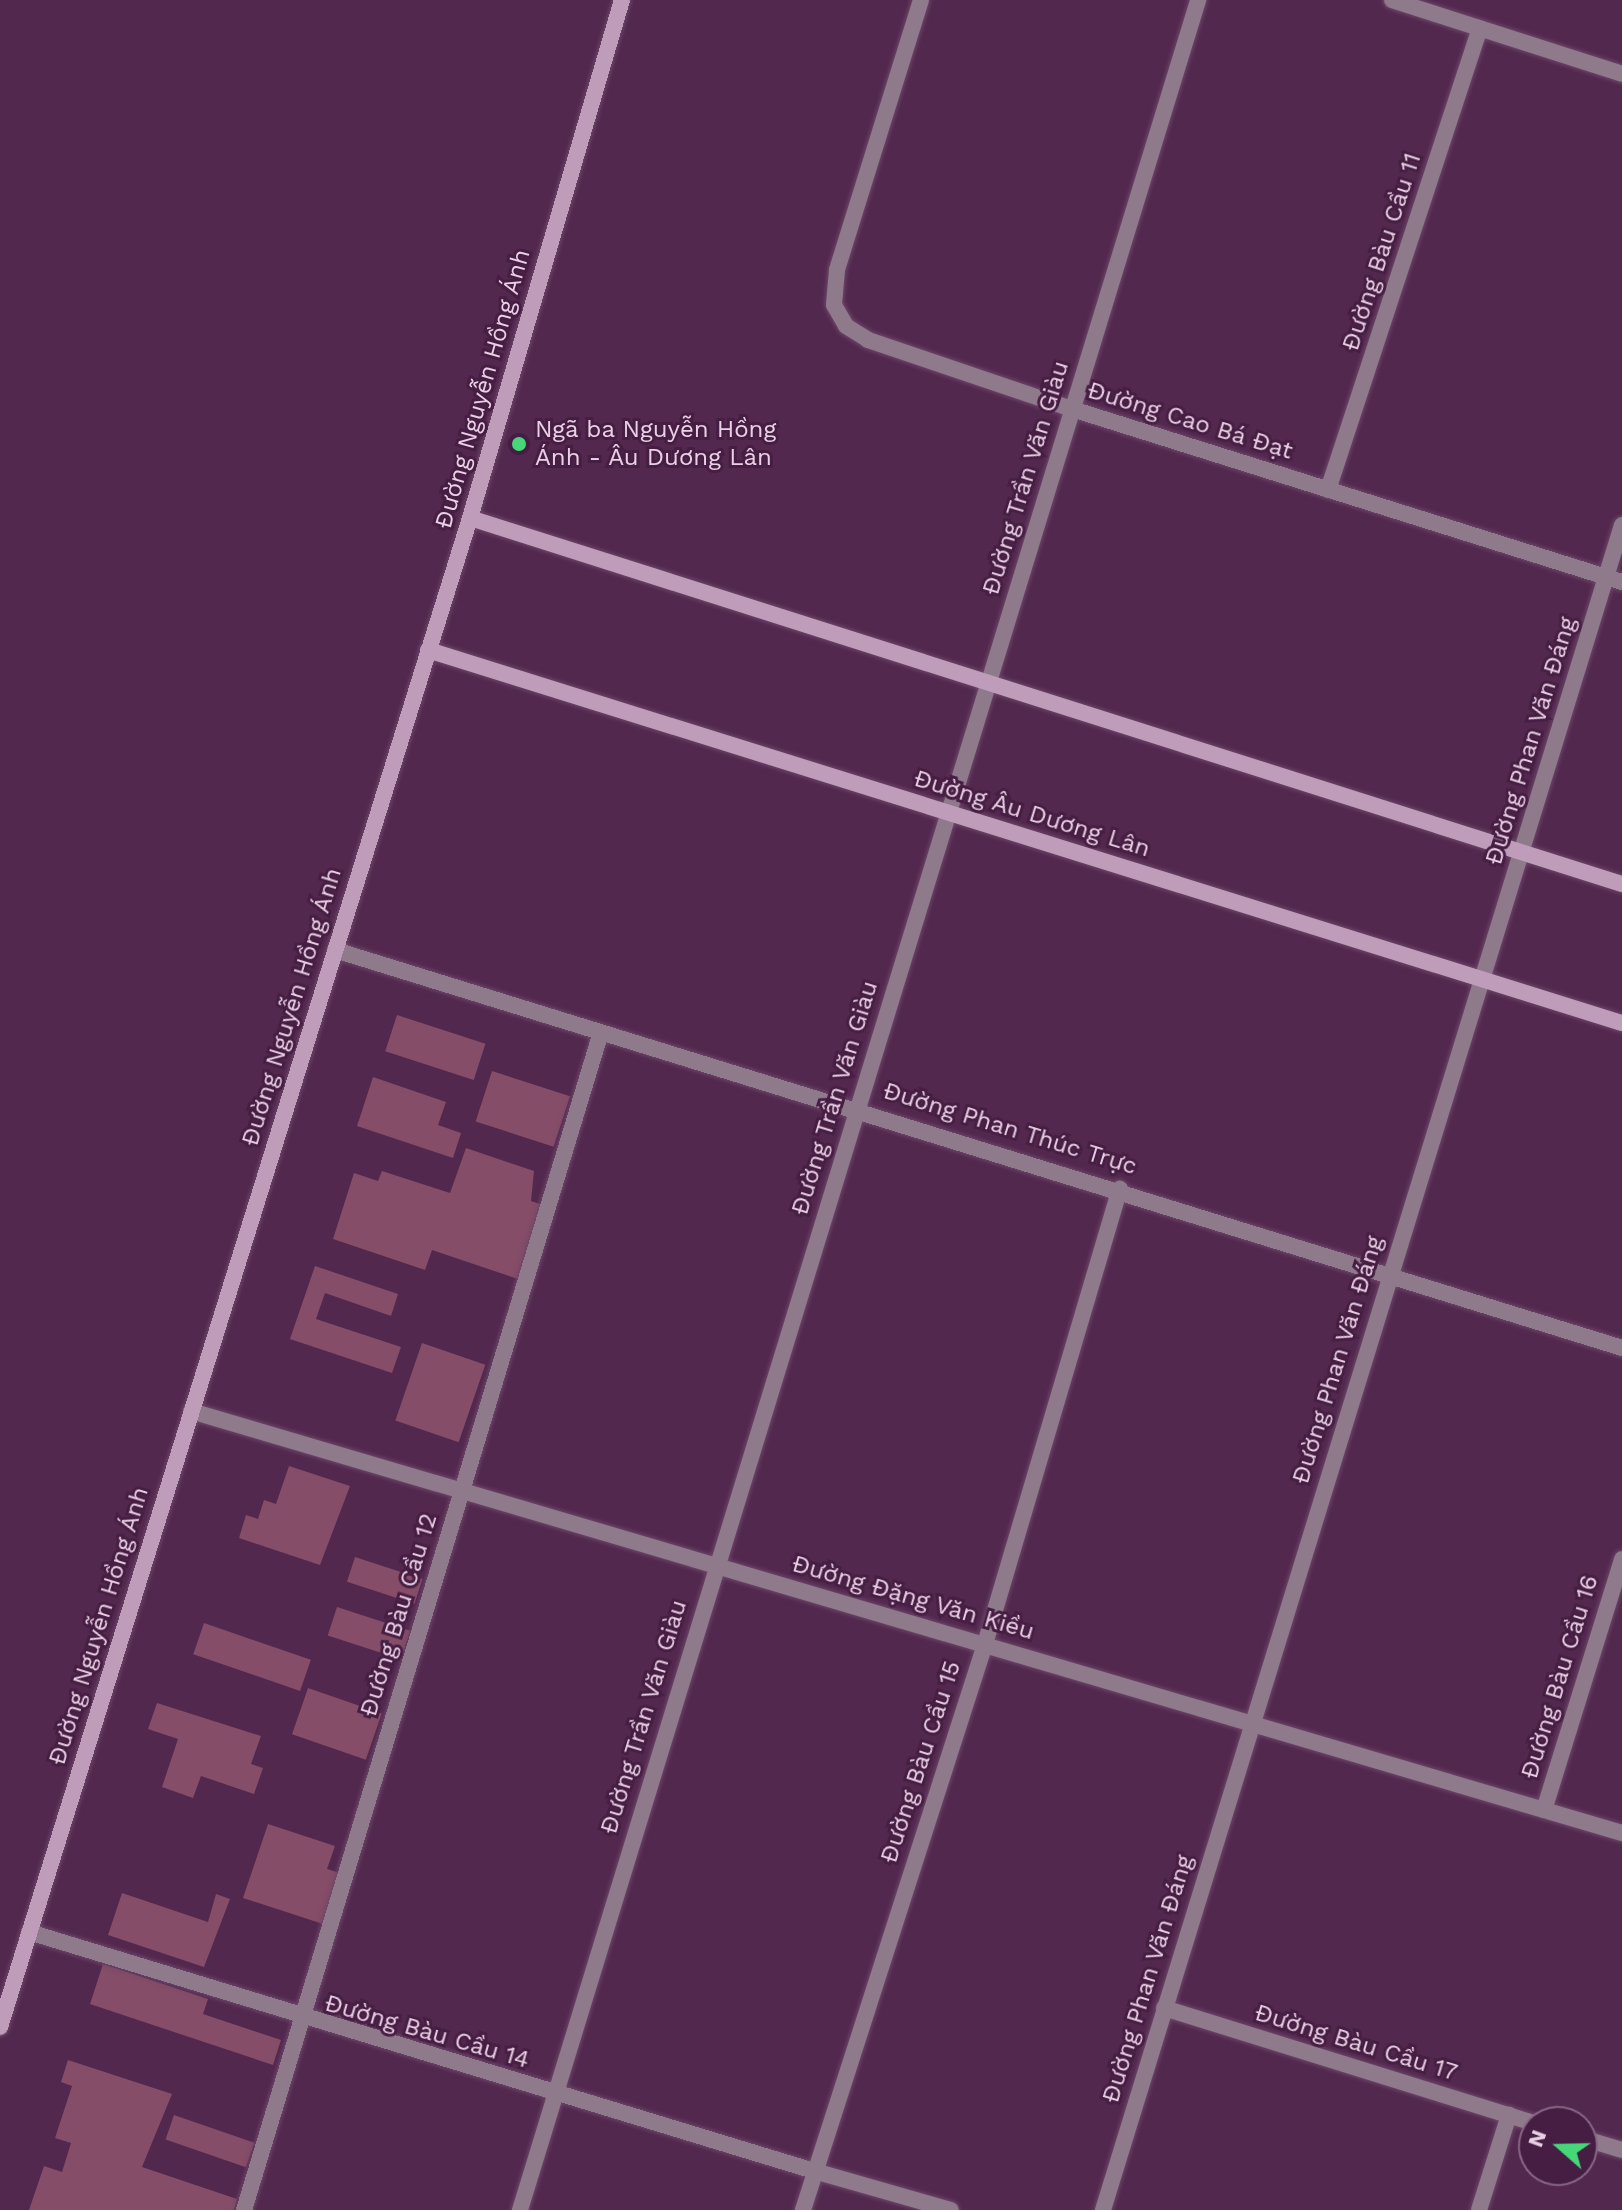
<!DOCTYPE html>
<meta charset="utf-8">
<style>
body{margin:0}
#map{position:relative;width:1622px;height:2210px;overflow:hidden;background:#52284e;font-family:"Work Sans",sans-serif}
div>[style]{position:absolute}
.building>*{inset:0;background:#854d67;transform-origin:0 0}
.roads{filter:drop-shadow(0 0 2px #6d4669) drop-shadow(0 0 2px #6d4669)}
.lane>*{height:16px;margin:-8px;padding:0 8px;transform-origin:8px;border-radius:8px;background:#8f7a8c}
.street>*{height:16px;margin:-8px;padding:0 8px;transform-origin:8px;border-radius:8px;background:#8f7a8c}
.secondary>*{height:16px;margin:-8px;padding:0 8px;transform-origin:8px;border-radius:8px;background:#bf9dba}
.dots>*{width:22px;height:22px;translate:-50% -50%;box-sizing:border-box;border:4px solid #471e43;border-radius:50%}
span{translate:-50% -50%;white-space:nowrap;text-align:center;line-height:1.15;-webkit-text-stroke:6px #471e43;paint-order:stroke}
.street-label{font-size:24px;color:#ead0e6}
.poi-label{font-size:24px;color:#ead0e6}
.left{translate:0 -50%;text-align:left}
.north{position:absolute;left:1518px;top:2106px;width:80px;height:80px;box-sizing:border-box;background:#471e43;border:2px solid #886584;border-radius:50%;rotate:290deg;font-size:22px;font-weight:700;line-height:32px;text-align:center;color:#ead0e6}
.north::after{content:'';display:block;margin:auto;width:28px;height:36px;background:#46d779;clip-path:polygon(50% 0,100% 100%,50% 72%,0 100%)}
</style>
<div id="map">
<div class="building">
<i style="left:397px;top:1015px;width:93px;height:38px;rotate:18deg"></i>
<i style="left:492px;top:1071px;width:82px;height:53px;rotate:18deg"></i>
<i style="clip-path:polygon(373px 1077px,446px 1102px,438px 1125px,461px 1133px,453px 1158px,357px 1126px)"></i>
<i style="clip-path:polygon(466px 1148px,534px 1171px,531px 1201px,543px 1205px,518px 1279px,432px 1250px,425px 1270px,333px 1239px,354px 1173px,378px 1181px,382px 1171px,450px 1193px)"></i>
<i style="clip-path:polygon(315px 1266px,398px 1294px,391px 1316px,325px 1293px,316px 1319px,401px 1347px,392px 1373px,290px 1339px)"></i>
<i style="left:422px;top:1343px;width:67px;height:82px;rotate:19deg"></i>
<i style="clip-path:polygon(289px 1466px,350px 1486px,320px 1565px,239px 1538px,246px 1515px,258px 1519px,264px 1500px,276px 1504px)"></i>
<i style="left:355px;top:1557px;width:71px;height:26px;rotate:18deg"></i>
<i style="left:337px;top:1607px;width:77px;height:30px;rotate:18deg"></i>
<i style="left:204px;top:1623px;width:113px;height:33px;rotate:19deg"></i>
<i style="left:308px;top:1688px;width:78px;height:49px;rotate:19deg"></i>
<i style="clip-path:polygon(157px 1703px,261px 1736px,251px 1764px,263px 1768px,254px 1794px,201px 1776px,193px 1798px,162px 1787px,178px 1739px,148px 1729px)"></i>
<i style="clip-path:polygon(268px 1824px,335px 1846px,327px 1869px,340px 1873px,323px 1924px,243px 1898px)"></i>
<i style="clip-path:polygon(122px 1893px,208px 1922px,216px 1894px,230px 1899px,204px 1967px,108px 1935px)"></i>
<i style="clip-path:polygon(103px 1964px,208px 1999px,203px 2014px,281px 2040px,273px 2065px,90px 2004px)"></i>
<i style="clip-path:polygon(68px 2060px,172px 2094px,142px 2167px,237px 2199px,234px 2210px,29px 2210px,44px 2166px,62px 2172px,71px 2143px,55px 2138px,72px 2086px,61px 2082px)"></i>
<i style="left:174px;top:2115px;width:85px;height:26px;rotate:19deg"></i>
</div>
<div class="roads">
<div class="lane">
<i style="left:814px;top:2171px;width:142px;rotate:15.9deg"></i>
</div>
<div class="street">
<i style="left:921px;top:0;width:283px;rotate:107.3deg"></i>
<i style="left:837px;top:270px;width:35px;rotate:95deg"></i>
<i style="left:834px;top:305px;width:24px;rotate:60deg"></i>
<i style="left:846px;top:326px;width:26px;rotate:32deg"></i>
<i style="left:868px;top:340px;width:215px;rotate:18.7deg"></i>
<i style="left:1072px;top:409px;width:577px;rotate:17.46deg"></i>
<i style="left:1392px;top:0;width:242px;rotate:17.8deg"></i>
<i style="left:1328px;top:490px;width:486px;rotate:-71.8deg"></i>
<i style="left:335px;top:950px;width:1347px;rotate:17.18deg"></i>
<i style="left:191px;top:1411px;width:1492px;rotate:16.43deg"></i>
<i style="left:1544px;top:1810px;width:263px;rotate:-72.7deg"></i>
<i style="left:29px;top:1932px;width:821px;rotate:16.93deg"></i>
<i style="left:1164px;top:2008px;width:387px;rotate:17.3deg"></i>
<i style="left:1582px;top:2138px;width:42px;rotate:16.7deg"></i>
<i style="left:244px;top:2210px;width:1228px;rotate:-73.14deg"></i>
<i style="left:520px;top:2210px;width:2312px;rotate:-72.94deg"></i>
<i style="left:803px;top:2210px;width:595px;rotate:-72.17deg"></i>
<i style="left:985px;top:1644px;width:475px;rotate:-73.5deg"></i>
<i style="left:1103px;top:2210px;width:1763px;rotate:-72.88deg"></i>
<i style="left:1479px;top:2210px;width:100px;rotate:-72.5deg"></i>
</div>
<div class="secondary">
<i style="left:470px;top:518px;width:1209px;rotate:17.63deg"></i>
<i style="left:428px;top:650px;width:1251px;rotate:17.35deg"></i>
<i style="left:0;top:2027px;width:1581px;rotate:-72.7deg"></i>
<i style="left:470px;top:518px;width:540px;rotate:-73.65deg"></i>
</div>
</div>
<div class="dots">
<i style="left:519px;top:444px;background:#46d779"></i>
</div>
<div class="street-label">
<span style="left:1382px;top:252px;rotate:-72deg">Đường Bàu Cầu 11</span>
<span style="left:483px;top:389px;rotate:-74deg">Đường Nguyễn Hồng Ánh</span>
<span style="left:1190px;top:421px;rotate:17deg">Đường Cao Bá Đạt</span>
<span style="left:1026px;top:478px;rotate:-73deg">Đường Trần Văn Giàu</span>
<span style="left:1531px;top:741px;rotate:-73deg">Đường Phan Văn Đáng</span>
<span style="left:1032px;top:814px;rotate:17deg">Đường Âu Dương Lân</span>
<span style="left:292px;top:1007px;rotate:-73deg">Đường Nguyễn Hồng Ánh</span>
<span style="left:835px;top:1098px;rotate:-73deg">Đường Trần Văn Giàu</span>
<span style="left:1010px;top:1129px;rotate:17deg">Đường Phan Thúc Trực</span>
<span style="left:1338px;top:1360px;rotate:-73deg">Đường Phan Văn Đáng</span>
<span style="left:913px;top:1598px;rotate:16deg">Đường Đặng Văn Kiều</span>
<span style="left:399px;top:1615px;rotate:-73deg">Đường Bàu Cầu 12</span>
<span style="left:99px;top:1626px;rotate:-73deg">Đường Nguyễn Hồng Ánh</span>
<span style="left:1560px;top:1677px;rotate:-73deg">Đường Bàu Cầu 16</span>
<span style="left:644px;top:1717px;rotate:-73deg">Đường Trần Văn Giàu</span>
<span style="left:921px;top:1762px;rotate:-72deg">Đường Bàu Cầu 15</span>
<span style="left:1148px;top:1979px;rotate:-73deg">Đường Phan Văn Đáng</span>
<span style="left:427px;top:2032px;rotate:16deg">Đường Bàu Cầu 14</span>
<span style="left:1356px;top:2043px;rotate:17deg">Đường Bàu Cầu 17</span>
</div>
<div class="poi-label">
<span class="left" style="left:535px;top:444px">Ngã ba Nguyễn Hồng<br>Ánh - Âu Dương Lân</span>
</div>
<div class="north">N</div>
</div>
